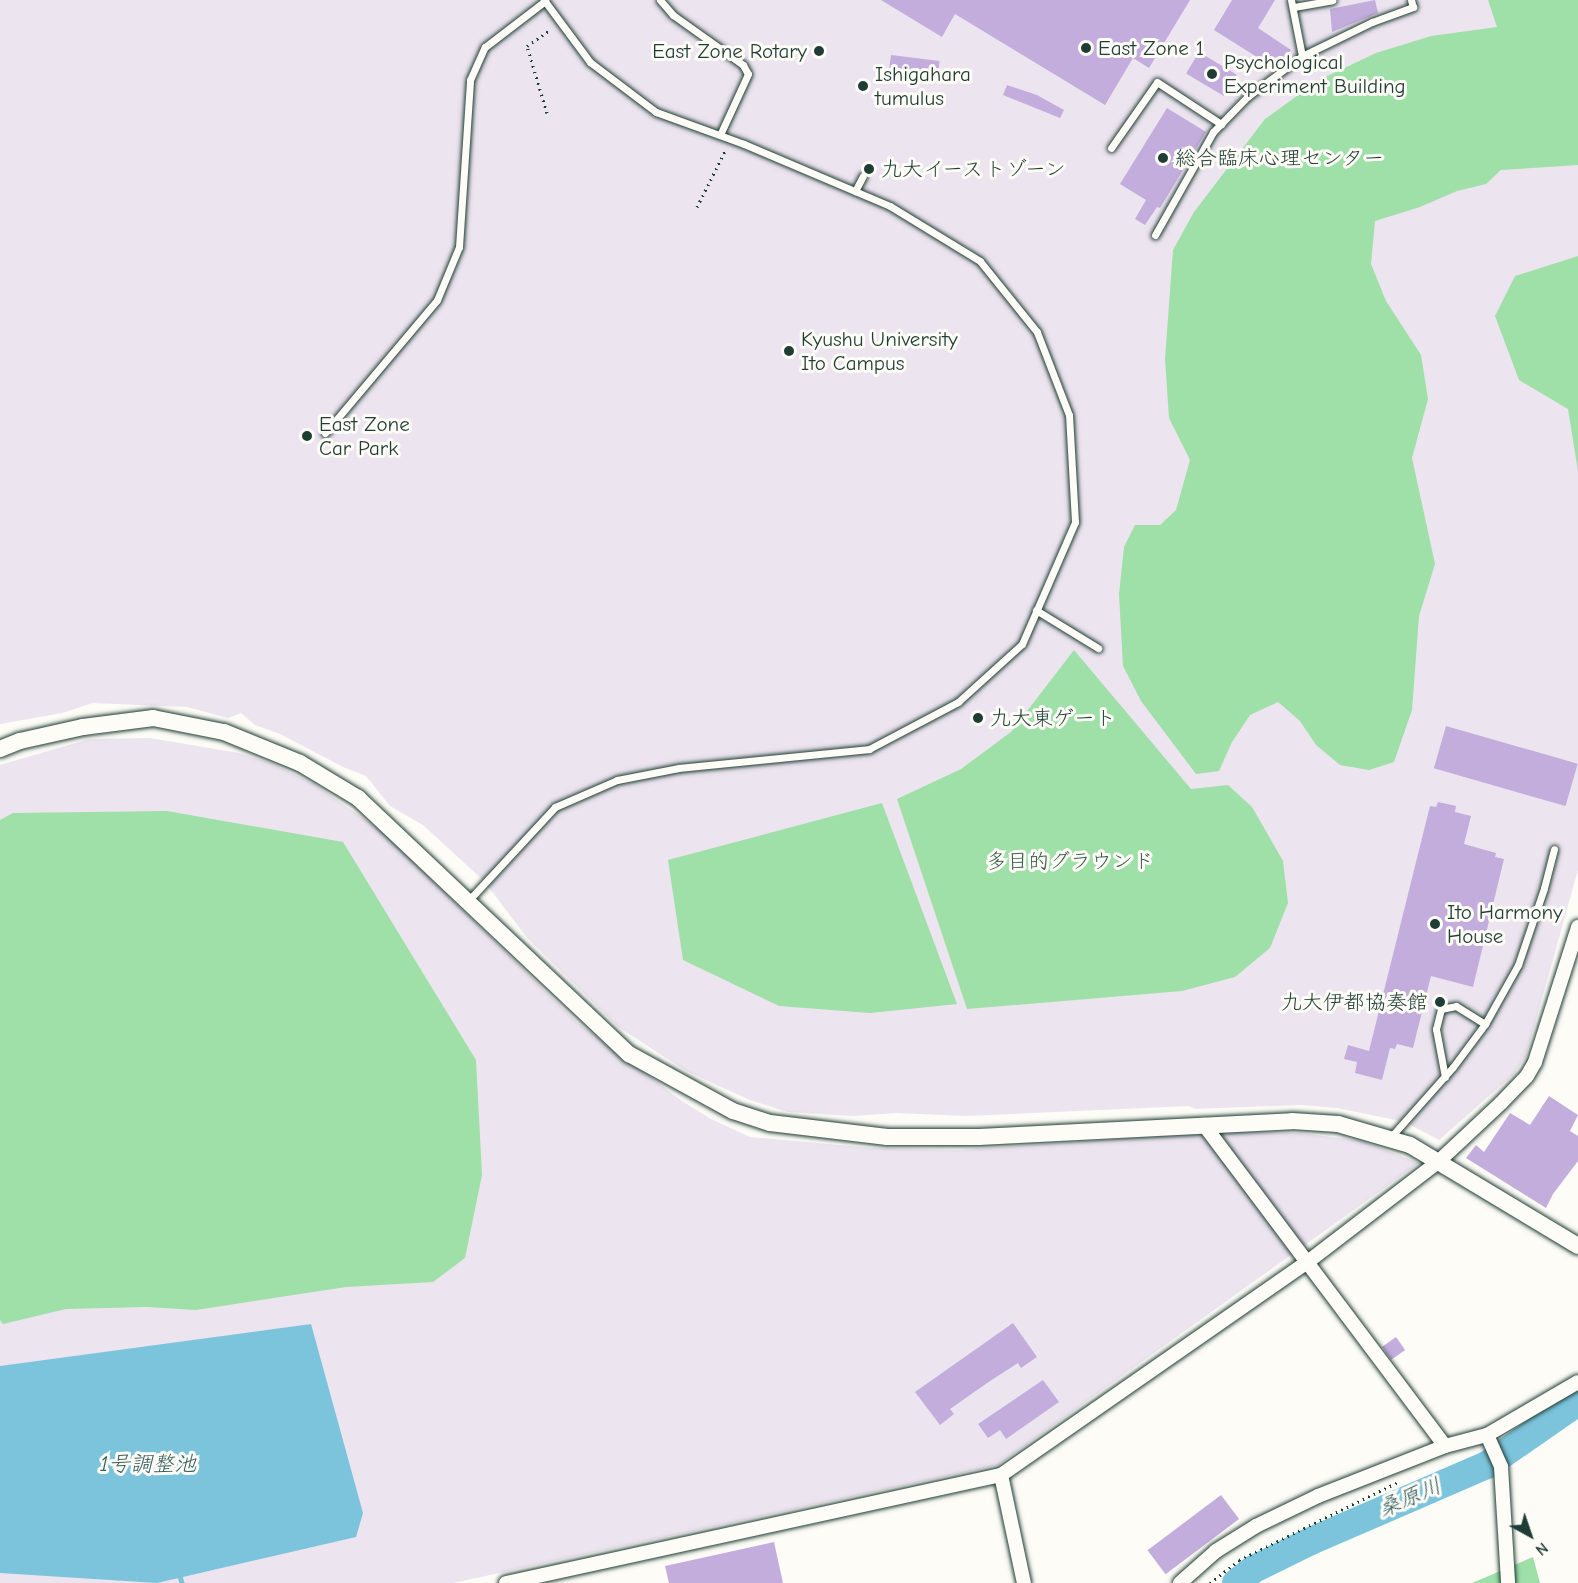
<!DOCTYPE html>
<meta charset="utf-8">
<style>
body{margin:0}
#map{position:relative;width:1578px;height:1583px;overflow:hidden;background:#fdfcf7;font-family:"Comic Neue","Klee One",sans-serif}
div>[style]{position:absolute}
.built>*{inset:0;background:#ece4ef}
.green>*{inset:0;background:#9fdfa8}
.water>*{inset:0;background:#7cc4dc}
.stream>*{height:4.5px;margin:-2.25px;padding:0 2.25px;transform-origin:2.25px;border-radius:2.25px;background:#7cc4dc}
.river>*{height:28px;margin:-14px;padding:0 14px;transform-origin:14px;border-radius:14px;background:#7cc4dc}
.building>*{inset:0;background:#c3addc;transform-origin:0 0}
.path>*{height:3px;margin-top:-1.5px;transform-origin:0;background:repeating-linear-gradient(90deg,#1f3d34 0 1.5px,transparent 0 6px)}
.roads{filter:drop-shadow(0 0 2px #1f3d34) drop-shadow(0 0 2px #1f3d34)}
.service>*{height:7px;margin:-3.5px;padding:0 3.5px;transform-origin:3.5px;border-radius:3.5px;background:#fdfcf7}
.minor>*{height:14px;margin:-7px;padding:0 7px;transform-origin:7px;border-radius:7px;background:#fdfcf7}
.tertiary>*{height:16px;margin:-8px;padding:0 8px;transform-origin:8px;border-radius:8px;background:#fdfcf7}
.dots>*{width:16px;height:16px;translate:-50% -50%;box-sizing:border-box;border:3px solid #fdfcf7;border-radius:50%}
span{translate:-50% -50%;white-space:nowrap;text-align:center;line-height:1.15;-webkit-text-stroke:6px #fdfcf7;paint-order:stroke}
.poi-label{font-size:21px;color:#1f3d34}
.left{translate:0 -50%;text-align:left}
.right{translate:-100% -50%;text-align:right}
.park-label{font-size:21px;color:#395d4b}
.water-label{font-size:22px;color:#365f5e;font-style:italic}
.north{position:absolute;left:1500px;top:1505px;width:60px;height:60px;-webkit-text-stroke:4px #fdfcf7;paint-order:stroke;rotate:140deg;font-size:16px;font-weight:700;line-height:24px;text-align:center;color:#1f3d34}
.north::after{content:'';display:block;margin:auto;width:21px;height:27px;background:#1f3d34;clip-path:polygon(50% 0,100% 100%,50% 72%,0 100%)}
</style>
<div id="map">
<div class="built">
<i style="clip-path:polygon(0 0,1578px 0,1578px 870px,1526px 1056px,1514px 1074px,1439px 1140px,1405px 1122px,1337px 1108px,1302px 1105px,1195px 1109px,1189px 1106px,967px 1116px,897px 1113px,853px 1116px,788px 1112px,750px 1100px,686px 1071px,617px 1026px,528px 939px,484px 881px,423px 825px,390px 806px,366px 776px,343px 767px,280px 734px,255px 725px,241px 713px,228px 718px,187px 707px,93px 703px,62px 713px,0 724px)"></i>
<i style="clip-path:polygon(150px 738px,239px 753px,271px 763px,314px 784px,383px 832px,577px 1022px,682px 1101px,711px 1119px,750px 1137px,872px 1148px,959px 1150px,1219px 1132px,1301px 1133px,1362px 1141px,1419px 1163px,998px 1465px,453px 1583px,0 1583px,0 765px,89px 739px)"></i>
</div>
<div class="green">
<i style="clip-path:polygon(1488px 0,1578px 0,1578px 165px,1501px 170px,1486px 184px,1457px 191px,1420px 207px,1375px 221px,1371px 264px,1386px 301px,1421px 355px,1428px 399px,1412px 458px,1435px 564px,1419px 616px,1412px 710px,1394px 762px,1369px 770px,1340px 765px,1316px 745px,1300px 721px,1278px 702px,1250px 715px,1232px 742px,1219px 771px,1196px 774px,1141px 701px,1123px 666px,1119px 594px,1124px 547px,1135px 525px,1160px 525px,1176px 510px,1190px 460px,1169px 418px,1165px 359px,1173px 250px,1194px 212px,1265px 119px,1319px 80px,1376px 53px,1431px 36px,1497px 27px)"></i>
<i style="clip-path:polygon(1578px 256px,1578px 471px,1568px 409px,1519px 380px,1495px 316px,1515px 276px)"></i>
<i style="clip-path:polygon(1074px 650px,1191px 789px,1228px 785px,1252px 807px,1283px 861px,1288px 903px,1270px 948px,1235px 977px,1182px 991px,967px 1009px,897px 799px,961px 769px,1011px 732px)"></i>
<i style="clip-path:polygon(882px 803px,957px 1004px,870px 1013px,779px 1006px,683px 960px,668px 860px)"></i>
<i style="clip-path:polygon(167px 811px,343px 842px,476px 1060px,482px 1175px,465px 1258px,433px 1282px,346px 1287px,196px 1310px,147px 1307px,66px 1309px,3px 1324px,0 1320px,0 820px,13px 813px)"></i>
<i style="clip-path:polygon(1533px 1557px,1540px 1583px,1472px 1583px)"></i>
</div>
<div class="water">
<i style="clip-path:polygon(311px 1324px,363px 1513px,356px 1537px,157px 1583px,0 1573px,0 1366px)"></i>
</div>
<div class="stream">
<i style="left:179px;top:1573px;width:10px;rotate:73deg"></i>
</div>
<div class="river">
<i style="left:1236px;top:1583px;width:23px;rotate:-38deg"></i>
<i style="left:1254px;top:1569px;width:64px;rotate:-26.2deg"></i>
<i style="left:1311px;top:1541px;width:192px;rotate:-23.4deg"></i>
<i style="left:1487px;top:1465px;width:111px;rotate:-34.7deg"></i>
</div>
<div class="building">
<i style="clip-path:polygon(881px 0,1190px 0,1149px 68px,1133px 58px,1105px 105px,955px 14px,942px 37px)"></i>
<i style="clip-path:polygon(1232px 0,1275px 0,1258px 28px,1291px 50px,1276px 69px,1214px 30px)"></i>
<i style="clip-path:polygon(1375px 0,1378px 13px,1332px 32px,1330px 9px)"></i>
<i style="left:1199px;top:52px;width:44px;height:25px;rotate:31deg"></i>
<i style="left:891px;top:55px;width:49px;height:18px;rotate:7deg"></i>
<i style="clip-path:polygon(1007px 85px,1037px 95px,1064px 110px,1060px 118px,1003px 95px)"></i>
<i style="clip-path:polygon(1167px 108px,1206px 132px,1160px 208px,1157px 207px,1145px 225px,1135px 219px,1146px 200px,1120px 184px)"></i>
<i style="left:1446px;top:726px;width:137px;height:44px;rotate:16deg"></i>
<i style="clip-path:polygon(1438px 802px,1456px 806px,1455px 812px,1471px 816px,1464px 844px,1496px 853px,1495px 857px,1504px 859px,1473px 987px,1431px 976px,1413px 1048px,1397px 1044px,1395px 1049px,1390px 1048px,1382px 1080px,1355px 1073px,1357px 1062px,1344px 1059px,1348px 1045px,1369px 1051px,1430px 806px,1436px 807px)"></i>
<i style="clip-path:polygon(1549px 1096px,1578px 1115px,1570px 1131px,1578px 1136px,1578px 1161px,1553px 1194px,1546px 1208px,1466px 1158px,1476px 1145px,1484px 1152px,1510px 1113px,1530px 1125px)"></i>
<i style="clip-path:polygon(1013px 1323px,1037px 1357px,1021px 1368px,1018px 1363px,990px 1381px,950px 1409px,954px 1414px,940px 1425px,915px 1392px)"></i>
<i style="left:1396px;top:1337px;width:16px;height:17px;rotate:55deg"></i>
<i style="clip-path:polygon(1043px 1380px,1059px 1402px,1006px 1439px,1000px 1430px,988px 1438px,978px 1424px)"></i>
<i style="left:1221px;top:1495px;width:30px;height:92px;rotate:53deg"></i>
<i style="clip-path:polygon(774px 1542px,783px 1583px,669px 1583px,665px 1566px)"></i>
</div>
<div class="path">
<i style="left:547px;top:113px;width:70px;rotate:-106.6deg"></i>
<i style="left:527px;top:46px;width:29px;rotate:-35deg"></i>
<i style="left:697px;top:207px;width:65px;rotate:-63.4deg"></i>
<i style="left:1210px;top:1583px;width:37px;rotate:-38deg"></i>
<i style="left:1239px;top:1560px;width:177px;rotate:-26.1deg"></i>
</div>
<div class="roads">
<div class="service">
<i style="left:660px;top:0;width:20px;rotate:49deg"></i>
<i style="left:673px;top:15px;width:86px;rotate:35.5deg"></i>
<i style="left:743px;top:65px;width:10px;rotate:61deg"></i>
<i style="left:748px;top:74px;width:67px;rotate:114.7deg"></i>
<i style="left:1291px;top:0;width:57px;rotate:78.9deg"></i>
<i style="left:1294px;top:7px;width:39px;rotate:-10deg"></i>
<i style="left:1111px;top:148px;width:80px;rotate:-55.1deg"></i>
<i style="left:1157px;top:82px;width:77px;rotate:33.3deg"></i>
<i style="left:855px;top:191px;width:17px;rotate:-62deg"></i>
<i style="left:1155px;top:235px;width:118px;rotate:-60.6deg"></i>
<i style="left:1213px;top:132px;width:49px;rotate:-45.8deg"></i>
<i style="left:1247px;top:97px;width:69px;rotate:-36.7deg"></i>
<i style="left:1302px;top:56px;width:78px;rotate:-25.9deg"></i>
<i style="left:1372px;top:22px;width:44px;rotate:-20.1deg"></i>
<i style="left:1413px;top:7px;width:7px;rotate:-106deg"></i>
<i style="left:325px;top:433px;width:174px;rotate:-49.9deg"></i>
<i style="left:437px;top:300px;width:57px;rotate:-67.5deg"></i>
<i style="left:459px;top:247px;width:167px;rotate:-86.2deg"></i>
<i style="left:470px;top:80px;width:36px;rotate:-66deg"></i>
<i style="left:485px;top:47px;width:76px;rotate:-37.5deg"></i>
<i style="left:1036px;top:610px;width:73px;rotate:31.5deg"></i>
<i style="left:468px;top:901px;width:128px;rotate:-47.2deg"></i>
<i style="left:555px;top:807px;width:68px;rotate:-23.5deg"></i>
<i style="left:617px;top:780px;width:63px;rotate:-11deg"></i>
<i style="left:679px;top:768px;width:191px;rotate:-5.7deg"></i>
<i style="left:869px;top:749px;width:101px;rotate:-27.8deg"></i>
<i style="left:958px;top:702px;width:86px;rotate:-42.2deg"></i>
<i style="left:1022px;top:644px;width:133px;rotate:-66.5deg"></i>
<i style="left:1075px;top:522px;width:107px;rotate:-93.2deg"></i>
<i style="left:1069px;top:415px;width:89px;rotate:-111.1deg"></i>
<i style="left:1037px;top:332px;width:91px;rotate:-128.8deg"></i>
<i style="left:980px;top:261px;width:105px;rotate:-148.6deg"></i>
<i style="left:890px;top:206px;width:159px;rotate:-157deg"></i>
<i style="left:744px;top:144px;width:94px;rotate:-160deg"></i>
<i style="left:656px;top:112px;width:83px;rotate:-142.9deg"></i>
<i style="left:590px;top:62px;width:77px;rotate:-126.6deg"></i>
<i style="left:1445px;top:1077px;width:49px;rotate:-100.6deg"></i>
<i style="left:1436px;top:1029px;width:21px;rotate:-76deg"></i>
<i style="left:1441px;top:1009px;width:15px;rotate:-11deg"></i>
<i style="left:1456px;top:1006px;width:34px;rotate:32deg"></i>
<i style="left:1389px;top:1139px;width:96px;rotate:-48.4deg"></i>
<i style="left:1453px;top:1067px;width:54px;rotate:-53.3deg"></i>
<i style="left:1485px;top:1024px;width:68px;rotate:-60.8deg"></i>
<i style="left:1518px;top:965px;width:81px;rotate:-71.3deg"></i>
<i style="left:1544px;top:888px;width:40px;rotate:-75.6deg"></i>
</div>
<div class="minor">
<i style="left:1204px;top:1125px;width:401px;rotate:53.1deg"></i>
<i style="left:1487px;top:1435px;width:35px;rotate:66deg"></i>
<i style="left:1501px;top:1467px;width:116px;rotate:86.5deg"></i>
<i style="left:1001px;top:1475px;width:110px;rotate:78deg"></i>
<i style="left:506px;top:1583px;width:507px;rotate:-12.31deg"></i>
<i style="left:1001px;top:1475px;width:370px;rotate:-34.8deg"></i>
<i style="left:1305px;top:1264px;width:168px;rotate:-37.5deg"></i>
<i style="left:1438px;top:1162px;width:86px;rotate:-43.1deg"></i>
<i style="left:1501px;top:1103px;width:37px;rotate:-46deg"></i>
<i style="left:1527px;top:1076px;width:16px;rotate:-60deg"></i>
<i style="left:1535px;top:1062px;width:142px;rotate:-72.3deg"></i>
<i style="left:1180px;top:1583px;width:48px;rotate:-41.6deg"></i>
<i style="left:1216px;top:1551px;width:47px;rotate:-32deg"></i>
<i style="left:1256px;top:1526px;width:69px;rotate:-25.8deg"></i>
<i style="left:1318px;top:1496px;width:136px;rotate:-21.5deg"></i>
<i style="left:1445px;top:1446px;width:43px;rotate:-14.7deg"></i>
<i style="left:1487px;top:1435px;width:105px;rotate:-30.2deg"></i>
</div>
<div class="tertiary">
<i style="left:0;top:749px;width:22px;rotate:-22deg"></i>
<i style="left:20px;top:741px;width:65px;rotate:-12.5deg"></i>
<i style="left:83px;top:727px;width:71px;rotate:-7.3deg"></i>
<i style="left:153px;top:718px;width:72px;rotate:11.2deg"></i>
<i style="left:224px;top:732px;width:82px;rotate:22.2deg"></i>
<i style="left:300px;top:763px;width:68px;rotate:31.1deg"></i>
<i style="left:358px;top:798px;width:373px;rotate:43.4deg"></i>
<i style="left:629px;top:1054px;width:119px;rotate:28.7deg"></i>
<i style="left:733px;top:1111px;width:39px;rotate:18deg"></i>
<i style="left:770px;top:1123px;width:118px;rotate:6.8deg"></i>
<i style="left:887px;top:1137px;width:92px"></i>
<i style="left:979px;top:1137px;width:313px;rotate:-2.9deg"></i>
<i style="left:1292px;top:1121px;width:46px;rotate:3.7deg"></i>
<i style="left:1338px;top:1124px;width:75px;rotate:16.3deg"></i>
<i style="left:1410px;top:1145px;width:196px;rotate:31deg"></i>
</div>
</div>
<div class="dots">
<i style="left:1086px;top:48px;background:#1f3d34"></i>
<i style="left:819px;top:51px;background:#1f3d34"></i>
<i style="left:1212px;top:74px;background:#1f3d34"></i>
<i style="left:863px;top:86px;background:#1f3d34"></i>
<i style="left:1163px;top:158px;background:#1f3d34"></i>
<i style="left:869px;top:169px;background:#1f3d34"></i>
<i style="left:789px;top:351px;background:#1f3d34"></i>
<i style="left:307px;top:436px;background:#1f3d34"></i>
<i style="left:978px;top:718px;background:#1f3d34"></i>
<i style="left:1435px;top:924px;background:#1f3d34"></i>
<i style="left:1440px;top:1002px;background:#1f3d34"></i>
</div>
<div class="poi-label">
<span class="left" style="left:1098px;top:48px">East Zone 1</span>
<span class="right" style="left:807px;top:51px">East Zone Rotary</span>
<span class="left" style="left:1224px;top:74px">Psychological<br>Experiment Building</span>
<span class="left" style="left:875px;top:86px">Ishigahara<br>tumulus</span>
<span class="left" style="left:1175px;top:158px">総合臨床心理センター</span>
<span class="left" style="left:881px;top:169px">九大イーストゾーン</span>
<span class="left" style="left:801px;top:351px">Kyushu University<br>Ito Campus</span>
<span class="left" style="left:319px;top:436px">East Zone<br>Car Park</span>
<span class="left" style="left:990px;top:718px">九大東ゲート</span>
<span class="left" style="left:1447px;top:924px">Ito Harmony<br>House</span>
<span class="right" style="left:1428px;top:1002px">九大伊都協奏館</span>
</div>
<div class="park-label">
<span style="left:1070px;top:861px">多目的グラウンド</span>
</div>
<div class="water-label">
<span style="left:148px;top:1465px">1号調整池</span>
<span style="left:1410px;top:1498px;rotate:-23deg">桑原川</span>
</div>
<div class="north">N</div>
</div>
